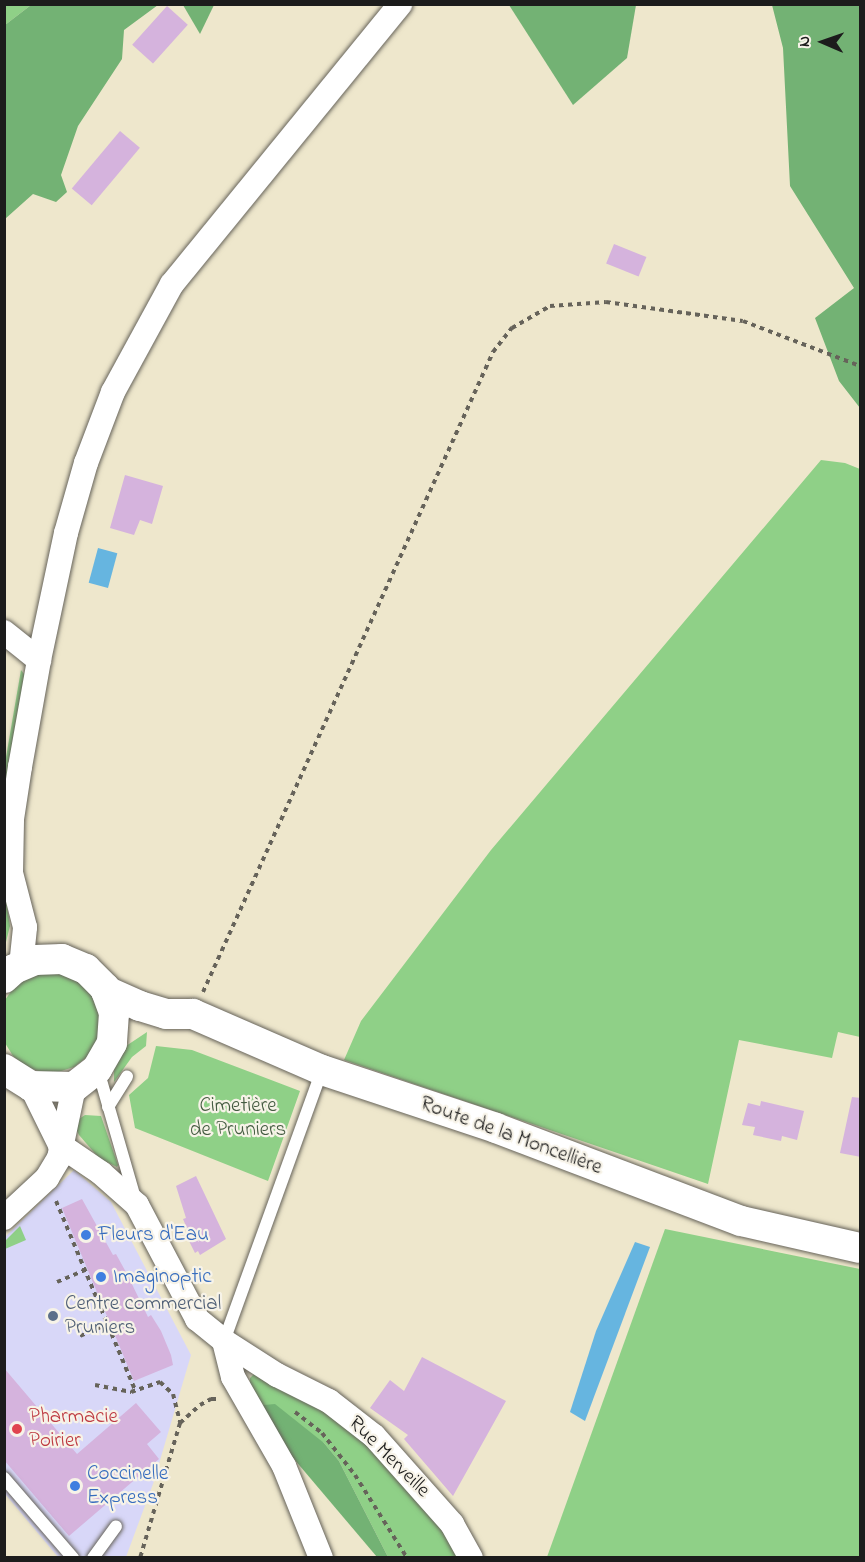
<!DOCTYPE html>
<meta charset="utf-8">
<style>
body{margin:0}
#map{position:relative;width:865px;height:1562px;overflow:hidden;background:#eee7cc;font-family:"Indie Flower",sans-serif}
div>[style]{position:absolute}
.built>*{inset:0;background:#d8d7f8}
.green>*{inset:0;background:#8fd087}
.forest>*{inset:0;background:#73b274}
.water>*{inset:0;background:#66b5e0;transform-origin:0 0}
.building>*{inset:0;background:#d5b3dd;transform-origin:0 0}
.path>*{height:4px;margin-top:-2px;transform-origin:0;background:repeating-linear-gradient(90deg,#66635a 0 4.5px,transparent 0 9px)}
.roads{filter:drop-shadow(0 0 2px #66635a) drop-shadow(0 0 2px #66635a)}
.service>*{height:12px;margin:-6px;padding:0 6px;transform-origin:6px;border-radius:6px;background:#fff}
.minor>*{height:24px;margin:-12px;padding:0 12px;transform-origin:12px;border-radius:12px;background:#fff}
.tertiary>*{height:30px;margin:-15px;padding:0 15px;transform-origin:15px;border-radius:15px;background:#fff}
.dots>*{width:16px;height:16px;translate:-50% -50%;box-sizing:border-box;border:3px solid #f7f3e8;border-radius:50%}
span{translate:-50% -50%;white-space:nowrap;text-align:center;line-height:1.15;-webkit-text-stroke:4.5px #f7f3e8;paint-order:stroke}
.park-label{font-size:21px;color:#445b41}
.street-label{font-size:21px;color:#1c1c1c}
.shop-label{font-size:21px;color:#366cbe}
.left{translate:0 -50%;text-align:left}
.service-label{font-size:21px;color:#4e5e75}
.health-label{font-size:21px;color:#be3a42}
.frame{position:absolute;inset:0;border:6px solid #1c1c1c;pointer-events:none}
.north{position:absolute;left:793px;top:12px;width:60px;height:60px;-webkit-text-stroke:4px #f7f3e8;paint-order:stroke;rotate:272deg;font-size:16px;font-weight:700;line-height:24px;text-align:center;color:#1c1c1c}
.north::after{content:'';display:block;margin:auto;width:21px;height:27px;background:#1c1c1c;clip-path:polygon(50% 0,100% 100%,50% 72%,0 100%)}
</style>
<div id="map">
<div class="built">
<i style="clip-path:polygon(74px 1170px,111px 1202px,191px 1355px,153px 1484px,126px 1557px,58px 1557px,5px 1494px,5px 1237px)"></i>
</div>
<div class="green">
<i style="clip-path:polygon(5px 5px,31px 5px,5px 25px)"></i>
<i style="clip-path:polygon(821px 460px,845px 463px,860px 469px,860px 1037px,838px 1032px,832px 1058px,739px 1040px,708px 1184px,344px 1060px,361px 1021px,491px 850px)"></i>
<i style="clip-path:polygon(21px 670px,28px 679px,5px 839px,5px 763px)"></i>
<i style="clip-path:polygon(4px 886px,10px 926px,5px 946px,4px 946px)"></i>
<i style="clip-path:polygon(34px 972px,68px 973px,95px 995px,101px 1012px,101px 1028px,96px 1044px,87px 1057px,74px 1067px,58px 1072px,42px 1072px,26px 1067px,13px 1056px,5px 1043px,5px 1000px,19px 980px)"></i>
<i style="clip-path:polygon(147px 1032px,146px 1046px,132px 1057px,114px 1082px,114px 1066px,126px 1046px)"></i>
<i style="clip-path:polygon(156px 1046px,192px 1050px,300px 1091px,268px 1181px,135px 1128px,129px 1095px,148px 1078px)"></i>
<i style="clip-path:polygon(85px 1115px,101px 1116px,118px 1165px,117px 1167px,99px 1158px,79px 1135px,73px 1123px)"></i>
<i style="clip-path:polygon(20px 1226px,26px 1240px,5px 1249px,5px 1241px)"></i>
<i style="clip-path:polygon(665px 1229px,860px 1269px,860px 1557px,547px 1557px)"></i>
<i style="clip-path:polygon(256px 1372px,327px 1411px,372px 1447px,434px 1517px,459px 1557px,388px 1557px,339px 1461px,324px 1443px,260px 1410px,250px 1386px,250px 1378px)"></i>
</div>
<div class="forest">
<i style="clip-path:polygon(31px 5px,158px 5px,124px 30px,122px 59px,78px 126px,61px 175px,67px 192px,56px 202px,33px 194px,5px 219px,5px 25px)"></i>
<i style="clip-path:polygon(183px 5px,214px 5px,200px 34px)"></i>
<i style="clip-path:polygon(509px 5px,636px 5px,627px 58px,573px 105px)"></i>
<i style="clip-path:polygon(772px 5px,860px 5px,860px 408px,839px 381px,815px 318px,854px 288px,790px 186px,783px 48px)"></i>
<i style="clip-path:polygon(275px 1404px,324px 1443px,339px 1461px,388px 1557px,377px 1557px,283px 1446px,260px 1410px,264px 1405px)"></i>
</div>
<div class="water">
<i style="left:98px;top:548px;width:20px;height:36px;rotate:15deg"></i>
<i style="clip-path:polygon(635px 1242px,650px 1247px,585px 1421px,570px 1412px,596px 1331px)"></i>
</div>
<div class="building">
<i style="left:167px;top:6px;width:28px;height:52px;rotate:42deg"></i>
<i style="left:120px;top:131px;width:26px;height:75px;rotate:40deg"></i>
<i style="left:614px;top:244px;width:35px;height:21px;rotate:22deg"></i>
<i style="clip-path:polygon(125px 475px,163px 486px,152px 524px,140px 520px,134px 535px,110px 528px)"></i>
<i style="clip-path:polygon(852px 1097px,861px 1098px,861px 1157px,840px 1153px)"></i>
<i style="clip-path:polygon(761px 1101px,804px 1111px,797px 1140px,782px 1136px,781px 1141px,753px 1135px,755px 1127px,742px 1125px,748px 1103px,760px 1106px)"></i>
<i style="clip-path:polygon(196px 1176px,226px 1239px,200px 1255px,198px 1251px,195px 1253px,186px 1235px,189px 1233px,183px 1219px,186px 1218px,176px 1186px)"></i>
<i style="clip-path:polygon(82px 1199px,113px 1255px,116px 1254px,127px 1274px,148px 1317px,151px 1315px,161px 1331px,171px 1355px,173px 1365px,134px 1381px,62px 1208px)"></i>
<i style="clip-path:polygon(422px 1357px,506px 1401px,453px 1496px,404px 1439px,408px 1435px,370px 1408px,390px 1380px,404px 1391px)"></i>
<i style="clip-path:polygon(4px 1368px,77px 1454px,136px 1403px,161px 1432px,147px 1444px,159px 1459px,69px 1536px,4px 1460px)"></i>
</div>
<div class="path">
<i style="left:203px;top:992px;width:703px;rotate:-65.62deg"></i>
<i style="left:493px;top:352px;width:31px;rotate:-52deg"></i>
<i style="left:512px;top:328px;width:44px;rotate:-30.1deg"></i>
<i style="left:550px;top:306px;width:56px;rotate:-4.1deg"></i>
<i style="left:606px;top:302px;width:138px;rotate:7.9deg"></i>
<i style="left:743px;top:321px;width:125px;rotate:21deg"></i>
<i style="left:56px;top:1201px;width:205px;rotate:67.3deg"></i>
<i style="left:57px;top:1282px;width:30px;rotate:-23deg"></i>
<i style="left:80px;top:1336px;width:30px;rotate:-23deg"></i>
<i style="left:95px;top:1385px;width:37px;rotate:11deg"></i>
<i style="left:131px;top:1392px;width:31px;rotate:-19deg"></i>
<i style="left:160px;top:1382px;width:18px;rotate:43deg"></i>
<i style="left:173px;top:1394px;width:30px;rotate:76deg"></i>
<i style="left:180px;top:1423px;width:141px;rotate:106.5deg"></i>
<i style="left:295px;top:1412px;width:34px;rotate:38deg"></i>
<i style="left:322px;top:1433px;width:53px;rotate:51.8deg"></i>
<i style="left:355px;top:1475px;width:98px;rotate:57.9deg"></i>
<i style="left:180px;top:1423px;width:27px;rotate:-42deg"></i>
<i style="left:200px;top:1405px;width:13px;rotate:-29deg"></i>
<i style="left:211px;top:1399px;width:8px"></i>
</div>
<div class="roads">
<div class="service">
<i style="left:98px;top:1070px;width:133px;rotate:73.9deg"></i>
<i style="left:108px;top:1107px;width:36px;rotate:-58deg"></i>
<i style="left:224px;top:1341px;width:288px;rotate:-70.1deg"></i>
<i style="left:4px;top:1478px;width:106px;rotate:49.2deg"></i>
<i style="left:93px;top:1558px;width:39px;rotate:-54deg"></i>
</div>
<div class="minor">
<i style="left:4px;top:632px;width:45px;rotate:38.7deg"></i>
<i style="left:21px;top:966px;width:39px;rotate:-84deg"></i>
<i style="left:25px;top:927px;width:56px;rotate:-104.5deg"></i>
<i style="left:11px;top:873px;width:54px;rotate:-88.9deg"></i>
<i style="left:12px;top:819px;width:53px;rotate:-81.3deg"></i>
<i style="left:20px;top:767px;width:109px;rotate:-79.9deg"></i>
<i style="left:39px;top:660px;width:130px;rotate:-78deg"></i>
<i style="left:66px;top:533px;width:73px;rotate:-74.1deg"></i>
<i style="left:86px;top:463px;width:76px;rotate:-69.2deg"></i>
<i style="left:113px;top:392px;width:123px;rotate:-61.4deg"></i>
<i style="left:172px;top:284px;width:361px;rotate:-50.8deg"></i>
<i style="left:31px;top:1086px;width:66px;rotate:63.8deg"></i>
<i style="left:60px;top:1145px;width:50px;rotate:34.3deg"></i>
<i style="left:101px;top:1173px;width:48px;rotate:41.6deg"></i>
<i style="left:137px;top:1205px;width:129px;rotate:62.2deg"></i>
<i style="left:197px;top:1319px;width:35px;rotate:39deg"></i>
<i style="left:224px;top:1341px;width:63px;rotate:32.7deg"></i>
<i style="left:277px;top:1375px;width:58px;rotate:26.6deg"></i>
<i style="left:329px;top:1401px;width:57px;rotate:37.9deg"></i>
<i style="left:374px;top:1436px;width:118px;rotate:48.4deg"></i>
<i style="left:452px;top:1524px;width:39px;rotate:61deg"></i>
<i style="left:4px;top:1218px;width:59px;rotate:-42.9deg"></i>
<i style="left:47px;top:1178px;width:23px;rotate:-59deg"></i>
<i style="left:59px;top:1158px;width:73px;rotate:-78.1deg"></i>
<i style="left:224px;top:1341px;width:37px;rotate:76deg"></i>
<i style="left:233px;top:1377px;width:103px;rotate:60.2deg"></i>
<i style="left:284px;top:1466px;width:99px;rotate:68.1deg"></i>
</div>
<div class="tertiary">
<i style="left:4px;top:978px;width:13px;rotate:-42deg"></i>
<i style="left:14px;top:969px;width:23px;rotate:-23deg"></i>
<i style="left:35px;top:960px;width:27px;rotate:-2deg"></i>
<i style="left:62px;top:959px;width:26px;rotate:23deg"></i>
<i style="left:86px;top:969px;width:27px;rotate:45deg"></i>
<i style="left:105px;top:988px;width:27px;rotate:70deg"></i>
<i style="left:114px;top:1013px;width:30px;rotate:94deg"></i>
<i style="left:112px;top:1043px;width:30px;rotate:120deg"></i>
<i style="left:97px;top:1069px;width:29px;rotate:142deg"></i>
<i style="left:74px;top:1087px;width:43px;rotate:-178.7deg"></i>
<i style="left:31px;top:1086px;width:32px;rotate:-148deg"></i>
<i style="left:106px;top:991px;width:37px;rotate:24deg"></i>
<i style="left:140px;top:1006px;width:27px;rotate:17deg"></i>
<i style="left:166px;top:1014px;width:27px"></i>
<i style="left:193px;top:1014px;width:141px;rotate:23.5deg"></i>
<i style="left:322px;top:1070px;width:183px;rotate:18.4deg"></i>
<i style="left:496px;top:1128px;width:262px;rotate:20.8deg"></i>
<i style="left:741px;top:1221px;width:122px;rotate:12.8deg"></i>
</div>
</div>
<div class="dots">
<i style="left:86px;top:1235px;background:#3f7fe0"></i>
<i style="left:101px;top:1277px;background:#3f7fe0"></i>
<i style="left:53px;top:1316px;background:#5c6f8a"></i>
<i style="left:17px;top:1429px;background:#e0444e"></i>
<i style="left:75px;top:1486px;background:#3f7fe0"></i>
</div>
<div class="park-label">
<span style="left:238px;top:1118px">Cimetière<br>de Pruniers</span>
</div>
<div class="street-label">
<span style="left:511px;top:1136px;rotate:20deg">Route de la Moncellière</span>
<span style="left:389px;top:1457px;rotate:45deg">Rue Merveille</span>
</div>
<div class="shop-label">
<span class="left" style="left:98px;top:1235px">Fleurs d'Eau</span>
<span class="left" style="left:113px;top:1277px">Imaginoptic</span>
<span class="left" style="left:87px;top:1486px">Coccinelle<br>Express</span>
</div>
<div class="service-label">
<span class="left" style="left:65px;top:1316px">Centre commercial<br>Pruniers</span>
</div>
<div class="health-label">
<span class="left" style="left:29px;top:1429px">Pharmacie<br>Poirier</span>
</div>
<div class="frame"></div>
<div class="north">N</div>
</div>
